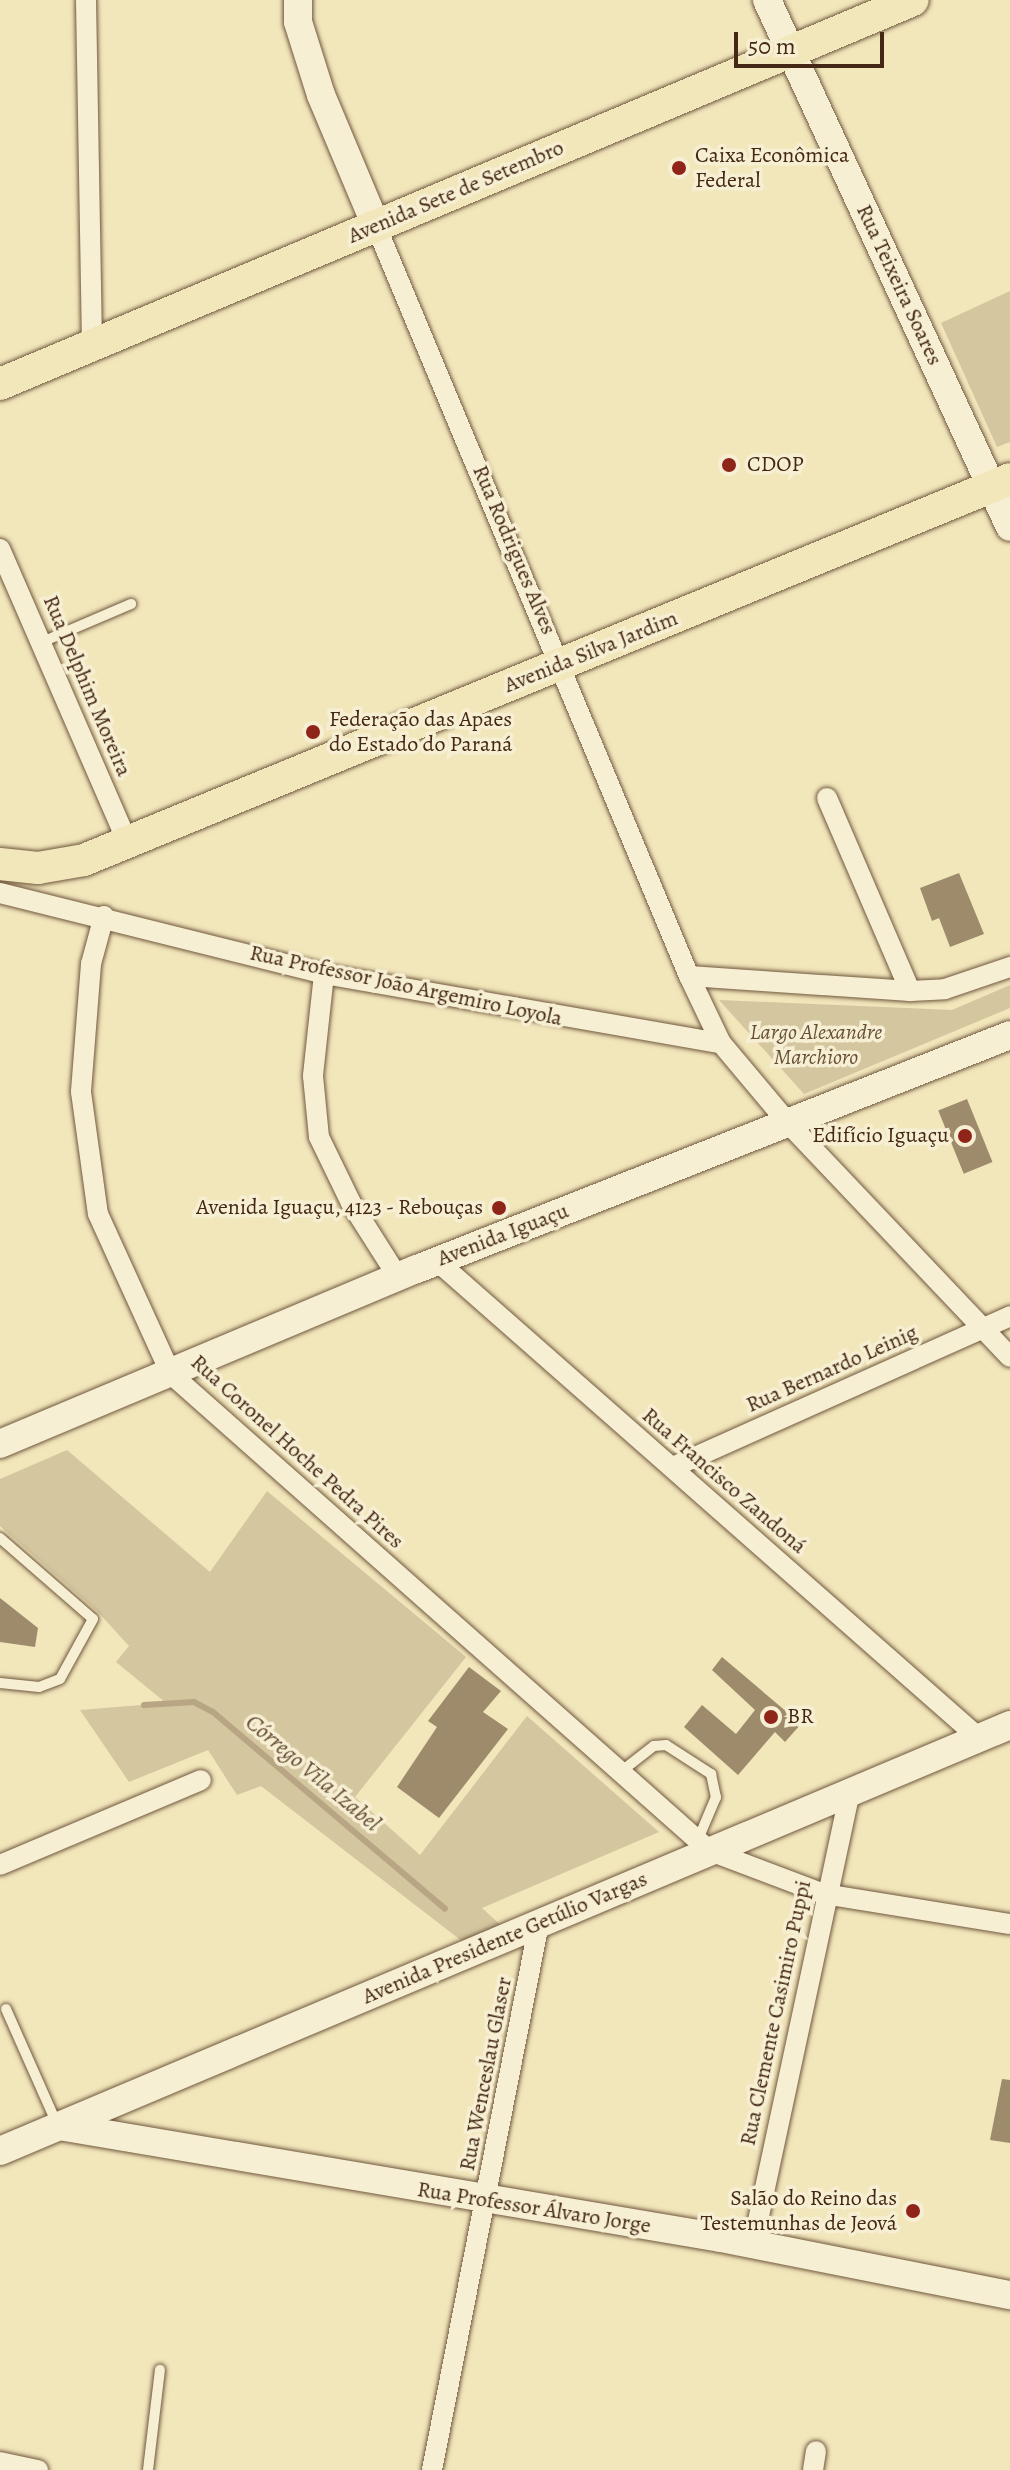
<!DOCTYPE html>
<meta charset="utf-8">
<style>
body{margin:0}
#map{position:relative;width:1010px;height:2470px;overflow:hidden;background:#f2e6bb;font-family:Alegreya,serif}
div>[style]{position:absolute}
.green>*{inset:0;background:#d4c69f}
.stream>*{height:6px;margin:-3px;padding:0 3px;transform-origin:3px;border-radius:3px;background:#b7a583}
.building>*{inset:0;background:#9e8b6b;transform-origin:0 0}
.roads{filter:drop-shadow(0 0 2px #70583e) drop-shadow(0 0 2px #70583e)}
.lane>*{height:10px;margin:-5px;padding:0 5px;transform-origin:5px;border-radius:5px;background:#f7efd3}
.street>*{height:20px;margin:-10px;padding:0 10px;transform-origin:10px;border-radius:10px;background:#f7efd3}
.secondary>*{height:28px;margin:-14px;padding:0 14px;transform-origin:14px;border-radius:14px;background:#f7efd3}
.primary>*{height:32px;margin:-16px;padding:0 16px;transform-origin:16px;border-radius:16px;background:#f2e6bb}
.dots>*{width:22px;height:22px;translate:-50% -50%;box-sizing:border-box;border:4px solid #f7efd3;border-radius:50%}
span{translate:-50% -50%;white-space:nowrap;text-align:center;line-height:1.15;-webkit-text-stroke:7px #f7efd3;paint-order:stroke}
.poi-label{font-size:22px;color:#442815}
.left{translate:0 -50%;text-align:left}
.right{translate:-100% -50%;text-align:right}
.street-label{font-size:22px;color:#442815}
.park-label{font-size:22px;color:#685038;font-style:italic}
.water-label{font-size:24px;color:#664e36;font-style:italic}
.scale{position:absolute;left:734px;top:32px;width:150px;height:36px;box-sizing:border-box;border:4px solid #442815;border-top:0;padding-left:10px;font-size:24px;line-height:28px;white-space:nowrap;color:#442815;-webkit-text-stroke:6px #f7efd3;paint-order:stroke}
</style>
<div id="map">
<div class="green">
<i style="clip-path:polygon(1010px 291px,1010px 442px,997px 447px,941px 323px)"></i>
<i style="clip-path:polygon(1010px 985px,1010px 1008px,804px 1094px,719px 1000px,952px 1010px)"></i>
<i style="clip-path:polygon(67px 1450px,210px 1572px,267px 1491px,466px 1657px,355px 1797px,420px 1855px,527px 1716px,659px 1832px,482px 1908px,505px 1929px,467px 1945px,261px 1786px,237px 1795px,208px 1750px,129px 1782px,80px 1710px,166px 1703px,116px 1662px,129px 1646px,98px 1612px,0 1526px,0 1479px)"></i>
</div>
<div class="stream">
<i style="left:144px;top:1705px;width:50px;rotate:-3.4deg"></i>
<i style="left:194px;top:1702px;width:21px;rotate:28deg"></i>
<i style="left:213px;top:1712px;width:304px;rotate:40.3deg"></i>
</div>
<div class="building">
<i style="clip-path:polygon(959px 873px,984px 934px,950px 947px,939px 918px,932px 921px,920px 888px)"></i>
<i style="left:967px;top:1099px;width:68px;height:31px;rotate:68deg"></i>
<i style="clip-path:polygon(0 1598px,38px 1628px,35px 1647px,0 1642px)"></i>
<i style="clip-path:polygon(722px 1657px,801px 1724px,785px 1742px,775px 1732px,738px 1775px,684px 1727px,702px 1705px,736px 1734px,755px 1710px,712px 1670px)"></i>
<i style="clip-path:polygon(469px 1667px,501px 1691px,483px 1712px,508px 1729px,439px 1818px,397px 1787px,437px 1727px,428px 1721px)"></i>
<i style="clip-path:polygon(1002px 2079px,1010px 2080px,1010px 2143px,990px 2140px)"></i>
</div>
<div class="roads">
<div class="lane">
<i style="left:42px;top:642px;width:97px;rotate:-23.1deg"></i>
<i style="left:0;top:1538px;width:123px;rotate:41.1deg"></i>
<i style="left:93px;top:1619px;width:68px;rotate:118.8deg"></i>
<i style="left:60px;top:1679px;width:22px;rotate:159deg"></i>
<i style="left:39px;top:1687px;width:39px;rotate:-174deg"></i>
<i style="left:623px;top:1770px;width:39px;rotate:-38deg"></i>
<i style="left:654px;top:1746px;width:12px;rotate:-5deg"></i>
<i style="left:666px;top:1745px;width:54px;rotate:32.8deg"></i>
<i style="left:711px;top:1774px;width:24px;rotate:78deg"></i>
<i style="left:716px;top:1797px;width:43px;rotate:113deg"></i>
<i style="left:6px;top:2009px;width:126px;rotate:66.1deg"></i>
<i style="left:148px;top:2470px;width:101px;rotate:-83.2deg"></i>
</div>
<div class="street">
<i style="left:86px;top:0;width:345px;rotate:89deg"></i>
<i style="left:376px;top:226px;width:813px;rotate:67.35deg"></i>
<i style="left:689px;top:976px;width:74px;rotate:64.5deg"></i>
<i style="left:721px;top:1043px;width:106px;rotate:50deg"></i>
<i style="left:789px;top:1124px;width:321px;rotate:46.5deg"></i>
<i style="left:0;top:549px;width:321px;rotate:66.5deg"></i>
<i style="left:827px;top:798px;width:210px;rotate:66.7deg"></i>
<i style="left:0;top:893px;width:334px;rotate:14deg"></i>
<i style="left:324px;top:974px;width:403px;rotate:9.9deg"></i>
<i style="left:104px;top:916px;width:50px;rotate:105.2deg"></i>
<i style="left:91px;top:964px;width:128px;rotate:94.5deg"></i>
<i style="left:81px;top:1092px;width:123px;rotate:82.1deg"></i>
<i style="left:98px;top:1214px;width:176px;rotate:65.5deg"></i>
<i style="left:171px;top:1374px;width:720px;rotate:41.51deg"></i>
<i style="left:710px;top:1851px;width:122px;rotate:20.7deg"></i>
<i style="left:824px;top:1894px;width:188px;rotate:9.2deg"></i>
<i style="left:324px;top:974px;width:103px;rotate:96.2deg"></i>
<i style="left:313px;top:1076px;width:61px;rotate:84.4deg"></i>
<i style="left:319px;top:1137px;width:73px;rotate:64.1deg"></i>
<i style="left:351px;top:1203px;width:88px;rotate:57.6deg"></i>
<i style="left:689px;top:976px;width:222px;rotate:3.9deg"></i>
<i style="left:910px;top:991px;width:35px;rotate:-3deg"></i>
<i style="left:945px;top:989px;width:69px;rotate:-18.7deg"></i>
<i style="left:437px;top:1261px;width:722px;rotate:41.35deg"></i>
<i style="left:673px;top:1467px;width:369px;rotate:-24.1deg"></i>
<i style="left:0;top:1865px;width:218px;rotate:-22.9deg"></i>
<i style="left:753px;top:2244px;width:462px;rotate:-77.9deg"></i>
<i style="left:0;top:2462px;width:39px;rotate:12deg"></i>
<i style="left:432px;top:2470px;width:557px;rotate:-78.93deg"></i>
<i style="left:813px;top:2470px;width:19px;rotate:-81deg"></i>
</div>
<div class="secondary">
<i style="left:298px;top:0;width:22px;rotate:90deg"></i>
<i style="left:298px;top:22px;width:77px;rotate:72.5deg"></i>
<i style="left:321px;top:95px;width:142px;rotate:67.2deg"></i>
<i style="left:767px;top:0;width:580px;rotate:65.25deg"></i>
<i style="left:0;top:1444px;width:452px;rotate:-22.8deg"></i>
<i style="left:417px;top:1269px;width:637px;rotate:-21.53deg"></i>
<i style="left:59px;top:2126px;width:671px;rotate:9.6deg"></i>
<i style="left:721px;top:2238px;width:295px;rotate:11.2deg"></i>
<i style="left:0;top:2151px;width:1096px;rotate:-22.87deg"></i>
</div>
<div class="primary">
<i style="left:0;top:384px;width:990px;rotate:-22.81deg"></i>
<i style="left:0;top:864px;width:38px;rotate:6deg"></i>
<i style="left:38px;top:868px;width:47px;rotate:-9.9deg"></i>
<i style="left:84px;top:860px;width:1001px;rotate:-22.36deg"></i>
</div>
</div>
<div class="dots">
<i style="left:679px;top:168px;background:#8f2418"></i>
<i style="left:729px;top:465px;background:#8f2418"></i>
<i style="left:313px;top:732px;background:#8f2418"></i>
<i style="left:965px;top:1136px;background:#8f2418"></i>
<i style="left:499px;top:1208px;background:#8f2418"></i>
<i style="left:771px;top:1717px;background:#8f2418"></i>
<i style="left:913px;top:2211px;background:#8f2418"></i>
</div>
<div class="poi-label">
<span class="left" style="left:695px;top:168px">Caixa Econômica<br>Federal</span>
<span class="left" style="left:747px;top:465px">CDOP</span>
<span class="left" style="left:329px;top:732px">Federação das Apaes<br>do Estado do Paraná</span>
<span class="right" style="left:949px;top:1136px">Edifício Iguaçu</span>
<span class="right" style="left:483px;top:1208px">Avenida Iguaçu, 4123 - Rebouças</span>
<span class="left" style="left:787px;top:1717px">BR</span>
<span class="right" style="left:897px;top:2211px">Salão do Reino das<br>Testemunhas de Jeová</span>
</div>
<div class="street-label">
<span style="left:456px;top:192px;rotate:-23deg">Avenida Sete de Setembro</span>
<span style="left:899px;top:285px;rotate:65deg">Rua Teixeira Soares</span>
<span style="left:514px;top:550px;rotate:67deg">Rua Rodrigues Alves</span>
<span style="left:591px;top:652px;rotate:-22deg">Avenida Silva Jardim</span>
<span style="left:87px;top:686px;rotate:67deg">Rua Delphim Moreira</span>
<span style="left:406px;top:986px;rotate:12deg">Rua Professor João Argemiro Loyola</span>
<span style="left:503px;top:1235px;rotate:-21deg">Avenida Iguaçu</span>
<span style="left:832px;top:1369px;rotate:-24deg">Rua Bernardo Leinig</span>
<span style="left:297px;top:1452px;rotate:42deg">Rua Coronel Hoche Pedra Pires</span>
<span style="left:724px;top:1481px;rotate:41deg">Rua Francisco Zandoná</span>
<span style="left:505px;top:1938px;rotate:-23deg">Avenida Presidente Getúlio Vargas</span>
<span style="left:776px;top:2013px;rotate:-78deg">Rua Clemente Casimiro Puppi</span>
<span style="left:486px;top:2074px;rotate:-79deg">Rua Wenceslau Glaser</span>
<span style="left:534px;top:2208px;rotate:9deg">Rua Professor Álvaro Jorge</span>
</div>
<div class="park-label">
<span style="left:816px;top:1045px">Largo Alexandre<br>Marchioro</span>
</div>
<div class="water-label">
<span style="left:313px;top:1773px;rotate:40deg">Córrego Vila Izabel</span>
</div>
<div class="scale">50 m</div>
</div>
